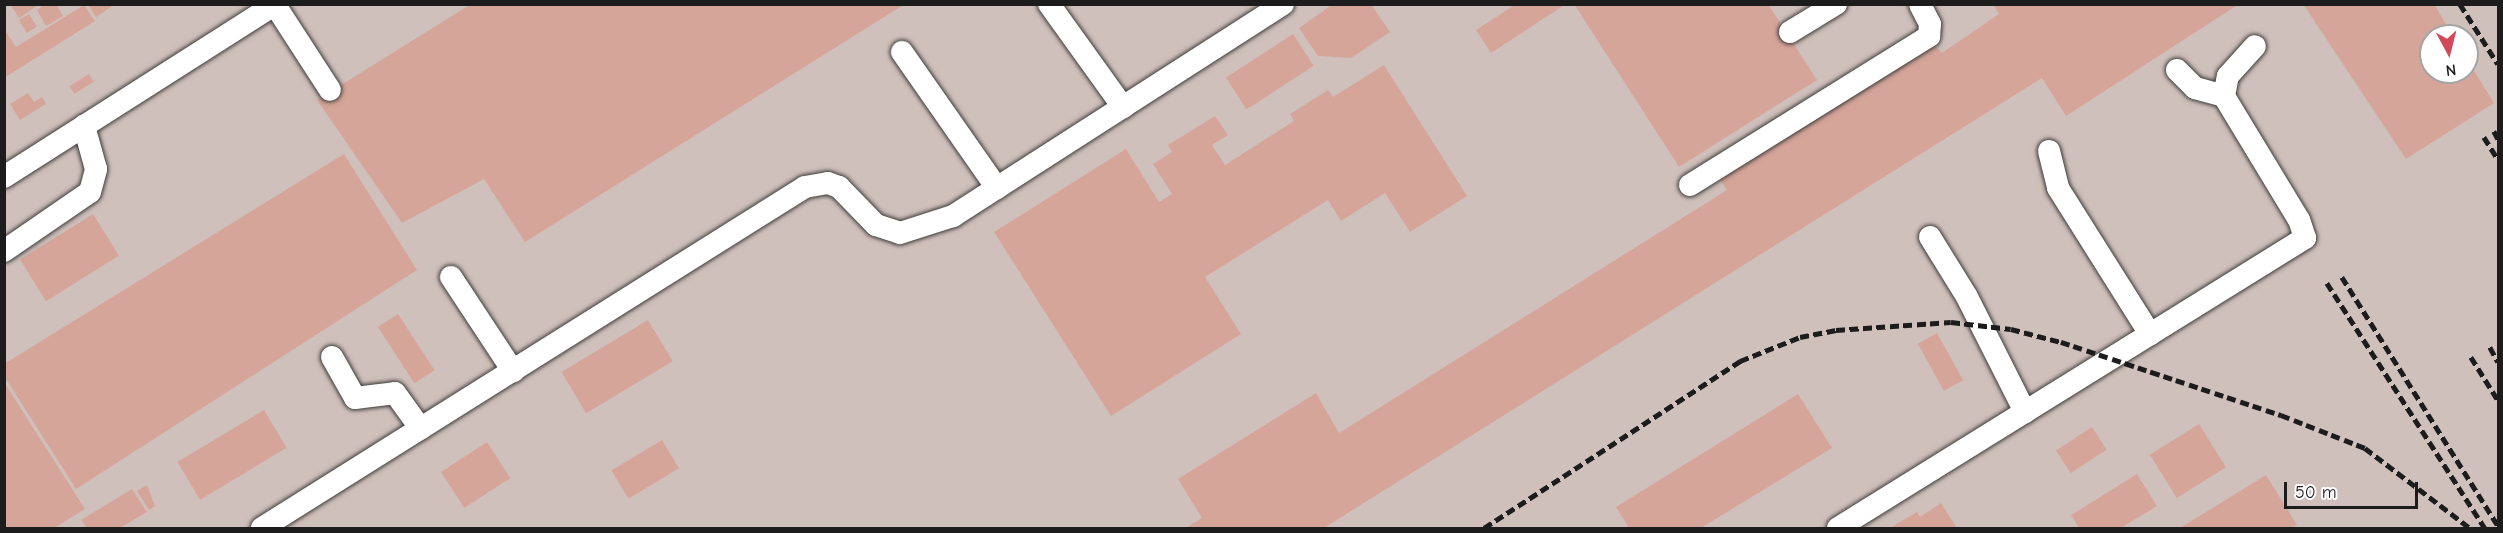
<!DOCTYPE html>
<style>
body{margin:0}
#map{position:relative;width:2503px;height:533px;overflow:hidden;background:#f5f2e2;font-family:"Comic Neue",sans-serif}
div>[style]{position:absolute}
.industrial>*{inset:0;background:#d0c0bc}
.building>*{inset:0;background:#d6a59a;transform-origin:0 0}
.roads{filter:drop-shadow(0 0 2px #3d3c3a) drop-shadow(0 0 2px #3d3c3a)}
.minor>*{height:22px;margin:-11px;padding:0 11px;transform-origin:11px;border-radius:11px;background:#fff}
.rail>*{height:4.5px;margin-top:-2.25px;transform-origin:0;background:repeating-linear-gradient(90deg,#1c1c1c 0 9px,transparent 0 13.5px)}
span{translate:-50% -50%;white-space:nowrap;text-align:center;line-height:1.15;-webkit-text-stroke:4.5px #fff;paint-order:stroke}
.frame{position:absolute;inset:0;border:6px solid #1c1c1c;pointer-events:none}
.north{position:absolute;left:2419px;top:24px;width:60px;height:60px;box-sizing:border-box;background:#fff;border:2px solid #a4a4a4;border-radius:50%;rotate:173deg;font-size:16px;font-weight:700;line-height:24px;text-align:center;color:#1c1c1c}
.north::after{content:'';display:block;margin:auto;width:21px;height:27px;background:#d1495b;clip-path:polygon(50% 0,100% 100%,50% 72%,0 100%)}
.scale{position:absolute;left:2284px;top:482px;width:134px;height:27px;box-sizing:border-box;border:3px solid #1c1c1c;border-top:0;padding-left:8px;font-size:18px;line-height:21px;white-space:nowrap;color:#1c1c1c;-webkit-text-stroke:4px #fff;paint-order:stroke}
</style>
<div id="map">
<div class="industrial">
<i style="clip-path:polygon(evenodd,5px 5px,2498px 5px,2498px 528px,5px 528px,5px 5px,2431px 36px,2467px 36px,2467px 72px,2431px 72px,2431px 36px)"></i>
</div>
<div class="building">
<i style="clip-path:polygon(10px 4px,40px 4px,19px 18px)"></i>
<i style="clip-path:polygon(45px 4px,56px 4px,63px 16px,46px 26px,37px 10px)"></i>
<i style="clip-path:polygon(88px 4px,109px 4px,111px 7px,96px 17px)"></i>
<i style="clip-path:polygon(471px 4px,905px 4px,525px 242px,484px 179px,402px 223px,317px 100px)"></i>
<i style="clip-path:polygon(1333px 4px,1371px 4px,1390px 32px,1351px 58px,1318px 56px,1299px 28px)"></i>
<i style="clip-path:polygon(1516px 4px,1566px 4px,1491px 53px,1476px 30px)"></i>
<i style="clip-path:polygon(1574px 4px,1768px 4px,1817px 80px,1679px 167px)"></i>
<i style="clip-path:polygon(1993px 4px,2239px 4px,2066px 116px,2042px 78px,1324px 528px,1186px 528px,1202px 518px,1178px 479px,1316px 393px,1339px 433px,1727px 190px,1718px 177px,1931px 41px,1942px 53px,1999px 14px)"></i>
<i style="clip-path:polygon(2303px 4px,2434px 4px,2453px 36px,2431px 36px,2431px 72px,2467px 72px,2467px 59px,2494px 103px,2406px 159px)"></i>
<i style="clip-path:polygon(84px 5px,95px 21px,4px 78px,4px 29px,16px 47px)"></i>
<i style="left:29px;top:14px;width:15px;height:12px;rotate:58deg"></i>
<i style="left:1293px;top:34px;width:38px;height:80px;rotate:57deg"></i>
<i style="clip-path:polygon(1384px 65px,1467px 196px,1410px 232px,1385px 193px,1341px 221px,1328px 200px,1205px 277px,1241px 334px,1111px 416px,994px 232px,1126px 149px,1159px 202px,1172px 194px,1153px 164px,1172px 152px,1168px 145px,1215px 116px,1228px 135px,1212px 145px,1225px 165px,1294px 121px,1290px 114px,1328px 90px,1333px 97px)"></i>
<i style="left:89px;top:74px;width:9px;height:23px;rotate:58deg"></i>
<i style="clip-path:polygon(28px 93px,34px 102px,42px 97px,46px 104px,20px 120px,10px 104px)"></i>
<i style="clip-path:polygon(344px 154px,417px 270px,76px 489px,4px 376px,4px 364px)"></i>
<i style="left:93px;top:214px;width:49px;height:86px;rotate:58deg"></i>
<i style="left:398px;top:314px;width:67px;height:24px;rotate:57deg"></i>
<i style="left:648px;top:320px;width:48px;height:101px;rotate:59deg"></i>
<i style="left:1937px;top:333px;width:54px;height:22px;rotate:61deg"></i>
<i style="clip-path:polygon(4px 382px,85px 509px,54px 528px,4px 528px)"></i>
<i style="clip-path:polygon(1798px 394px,1832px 448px,1701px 528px,1629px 528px,1616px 507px)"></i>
<i style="left:264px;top:410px;width:44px;height:101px;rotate:59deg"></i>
<i style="left:2199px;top:424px;width:51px;height:58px;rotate:58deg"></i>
<i style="left:2092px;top:427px;width:27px;height:43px;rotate:57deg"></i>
<i style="left:662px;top:440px;width:33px;height:59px;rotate:59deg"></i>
<i style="left:487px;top:442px;width:43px;height:55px;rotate:57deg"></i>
<i style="clip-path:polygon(2137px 474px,2157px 506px,2121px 528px,2079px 528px,2071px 515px)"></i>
<i style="clip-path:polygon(2266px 475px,2297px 525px,2292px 528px,2180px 528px)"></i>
<i style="clip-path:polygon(147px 485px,155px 506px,149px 510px,137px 491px)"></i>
<i style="clip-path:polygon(132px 489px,147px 512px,120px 528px,87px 528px,81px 520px)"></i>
<i style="clip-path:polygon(1941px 503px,1957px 528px,1890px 528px,1917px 512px,1920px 517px)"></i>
</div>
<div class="roads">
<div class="minor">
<i style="left:1049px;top:4px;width:127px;rotate:54.3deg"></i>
<i style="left:275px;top:5px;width:101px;rotate:57.1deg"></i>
<i style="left:1790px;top:32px;width:54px;rotate:-31.3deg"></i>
<i style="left:902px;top:52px;width:166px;rotate:55.1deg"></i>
<i style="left:2177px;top:70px;width:25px;rotate:45deg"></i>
<i style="left:2195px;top:88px;width:30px;rotate:15deg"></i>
<i style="left:2049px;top:151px;width:38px;rotate:76deg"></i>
<i style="left:2058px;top:188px;width:173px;rotate:57.8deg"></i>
<i style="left:4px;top:177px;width:322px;rotate:-32.5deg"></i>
<i style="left:1690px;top:185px;width:282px;rotate:-31.9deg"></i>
<i style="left:1929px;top:36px;width:12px;rotate:-85deg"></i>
<i style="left:1930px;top:24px;width:22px;rotate:-117deg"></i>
<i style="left:1930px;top:237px;width:70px;rotate:58.3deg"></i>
<i style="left:1967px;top:297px;width:129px;rotate:63.2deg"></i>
<i style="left:4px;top:251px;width:104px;rotate:-34.5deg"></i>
<i style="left:90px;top:192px;width:24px;rotate:-75deg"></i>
<i style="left:96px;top:169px;width:45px;rotate:-105.6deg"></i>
<i style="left:451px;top:277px;width:113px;rotate:56.6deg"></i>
<i style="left:332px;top:357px;width:47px;rotate:60.7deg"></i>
<i style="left:355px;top:398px;width:40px;rotate:-7.1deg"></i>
<i style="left:395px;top:393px;width:44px;rotate:54.2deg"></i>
<i style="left:262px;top:528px;width:641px;rotate:-32.13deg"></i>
<i style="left:805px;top:187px;width:23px;rotate:-10deg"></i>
<i style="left:828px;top:183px;width:12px;rotate:20deg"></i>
<i style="left:839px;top:187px;width:53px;rotate:45.8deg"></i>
<i style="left:876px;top:225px;width:25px;rotate:18deg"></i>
<i style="left:900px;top:233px;width:56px;rotate:-17.8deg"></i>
<i style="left:953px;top:216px;width:392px;rotate:-32.7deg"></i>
<i style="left:1838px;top:528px;width:550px;rotate:-31.84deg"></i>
<i style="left:2305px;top:238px;width:19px;rotate:-108deg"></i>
<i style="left:2299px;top:220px;width:145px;rotate:-121.2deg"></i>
<i style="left:2224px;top:96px;width:20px;rotate:-79deg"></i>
<i style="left:2228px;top:76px;width:40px;rotate:-48deg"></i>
</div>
</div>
<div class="rail">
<i style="left:2460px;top:4px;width:71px;rotate:57.7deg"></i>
<i style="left:2494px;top:131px;width:9px;rotate:63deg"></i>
<i style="left:2484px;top:137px;width:26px;rotate:58deg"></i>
<i style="left:2342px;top:277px;width:294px;rotate:57.9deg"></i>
<i style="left:2327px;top:283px;width:292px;rotate:57.2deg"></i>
<i style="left:2490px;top:347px;width:17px;rotate:62deg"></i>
<i style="left:2471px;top:357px;width:51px;rotate:57.9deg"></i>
<i style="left:1484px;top:528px;width:306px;rotate:-33.1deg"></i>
<i style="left:1740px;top:361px;width:65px;rotate:-21.8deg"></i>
<i style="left:1800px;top:337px;width:37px;rotate:-11deg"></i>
<i style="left:1836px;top:330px;width:115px;rotate:-4deg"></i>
<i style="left:1951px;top:322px;width:60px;rotate:6.7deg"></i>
<i style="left:2011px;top:329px;width:52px;rotate:14.6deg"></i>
<i style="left:2061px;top:342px;width:232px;rotate:18.4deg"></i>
<i style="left:2281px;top:415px;width:90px;rotate:21.4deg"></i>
<i style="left:2365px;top:448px;width:132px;rotate:37.3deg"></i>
</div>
<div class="frame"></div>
<div class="north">N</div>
<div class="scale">50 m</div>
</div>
